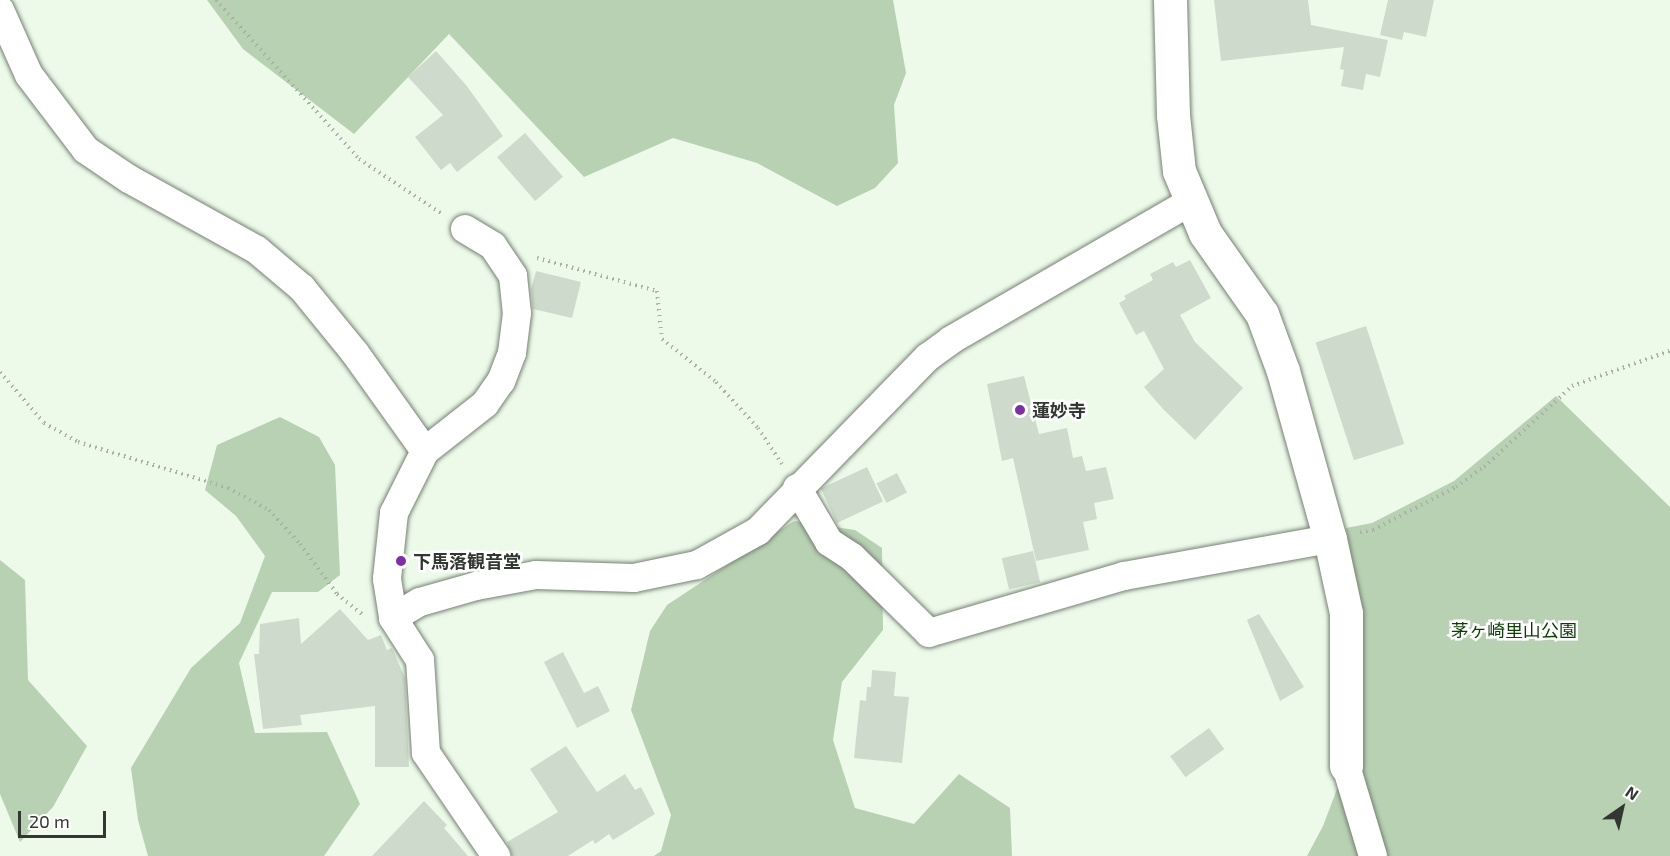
<!DOCTYPE html>
<meta charset="utf-8">
<style>
body{margin:0}
#map{position:relative;width:1670px;height:856px;overflow:hidden;background:#edfaea;font-family:"Exo 2","Noto Sans JP",sans-serif}
div>[style]{position:absolute}
.green>*{inset:0;background:#b8d1b3}
.building>*{inset:0;background:#cedbcc;transform-origin:0 0}
.path>*{height:4px;margin-top:-2px;transform-origin:0;background:repeating-linear-gradient(90deg,#a7b1a5 0 1.5px,transparent 0 6px)}
.roads{filter:drop-shadow(0 0 2px #768173) drop-shadow(0 0 2px #768173)}
.minor>*{height:28px;margin:-14px;padding:0 14px;transform-origin:14px;border-radius:14px;background:#fff}
.tertiary>*{height:33px;margin:-16.5px;padding:0 16.5px;transform-origin:16.5px;border-radius:16.5px;background:#fff}
.dots>*{width:16px;height:16px;translate:-50% -50%;box-sizing:border-box;border:3px solid #fff;border-radius:50%}
span{translate:-50% -50%;white-space:nowrap;text-align:center;line-height:1.15;-webkit-text-stroke:5px #fff;paint-order:stroke}
.poi-label{font-size:18px;color:#323731;font-weight:700}
.left{translate:0 -50%;text-align:left}
.park-label{font-size:18px;color:#0c3d03}
.north{position:absolute;left:1592px;top:778px;width:60px;height:60px;-webkit-text-stroke:4px #fff;paint-order:stroke;rotate:34deg;font-size:16px;font-weight:700;line-height:24px;text-align:center;color:#323731}
.north::after{content:'';display:block;margin:auto;width:21px;height:27px;background:#323731;clip-path:polygon(50% 0,100% 100%,50% 72%,0 100%)}
.scale{position:absolute;left:18px;top:811px;width:88px;height:27px;box-sizing:border-box;border:3px solid #323731;border-top:0;padding-left:8px;font-size:18px;line-height:21px;white-space:nowrap;color:#323731;-webkit-text-stroke:4px #fff;paint-order:stroke}
</style>
<div id="map">
<div class="green">
<i style="clip-path:polygon(207px 0,893px 0,906px 73px,894px 105px,898px 163px,875px 188px,837px 206px,757px 163px,673px 138px,584px 177px,449px 34px,354px 134px,243px 49px)"></i>
<i style="clip-path:polygon(1556px 396px,1670px 507px,1670px 856px,1307px 856px,1323px 826px,1359px 731px,1354px 581px,1346px 528px,1372px 523px,1454px 481px)"></i>
<i style="clip-path:polygon(280px 417px,319px 437px,335px 465px,340px 575px,318px 592px,272px 592px,239px 663px,255px 733px,327px 732px,360px 804px,324px 856px,148px 856px,138px 820px,131px 768px,191px 668px,240px 623px,265px 556px,236px 516px,205px 490px,217px 445px)"></i>
<i style="clip-path:polygon(794px 521px,855px 530px,882px 548px,883px 630px,842px 682px,833px 740px,855px 808px,914px 824px,959px 774px,1010px 808px,1012px 856px,654px 856px,661px 851px,671px 815px,631px 710px,650px 631px,667px 605px)"></i>
<i style="clip-path:polygon(0 560px,25px 580px,28px 680px,87px 746px,53px 807px,20px 842px,0 794px)"></i>
</div>
<div class="building">
<i style="clip-path:polygon(1214px 0,1308px 0,1311px 25px,1388px 40px,1380px 77px,1366px 74px,1363px 90px,1341px 86px,1344px 70px,1340px 69px,1344px 47px,1221px 61px)"></i>
<i style="clip-path:polygon(1388px 0,1434px 0,1426px 37px,1404px 32px,1402px 40px,1380px 35px)"></i>
<i style="clip-path:polygon(436px 51px,466px 85px,503px 136px,457px 172px,450px 163px,441px 170px,415px 137px,443px 115px,408px 77px)"></i>
<i style="left:525px;top:133px;width:58px;height:37px;rotate:49deg"></i>
<i style="clip-path:polygon(1190px 260px,1211px 298px,1180px 315px,1195px 342px,1243px 388px,1195px 440px,1163px 409px,1144px 387px,1164px 369px,1144px 331px,1136px 335px,1119px 303px,1126px 299px,1124px 296px,1153px 280px,1150px 274px,1173px 262px,1176px 267px)"></i>
<i style="clip-path:polygon(536px 271px,581px 282px,572px 318px,533px 309px,531px 289px)"></i>
<i style="left:1366px;top:326px;width:124px;height:53px;rotate:72deg"></i>
<i style="clip-path:polygon(1024px 376px,1039px 434px,1067px 428px,1073px 458px,1082px 456px,1086px 471px,1106px 467px,1114px 499px,1094px 503px,1097px 519px,1083px 522px,1089px 550px,1036px 561px,1013px 458px,1002px 461px,987px 384px)"></i>
<i style="left:867px;top:467px;width:38px;height:51px;rotate:65deg"></i>
<i style="left:897px;top:473px;width:22px;height:23px;rotate:63deg"></i>
<i style="left:1033px;top:551px;width:32px;height:32px;rotate:77deg"></i>
<i style="clip-path:polygon(340px 609px,368px 640px,381px 635px,387px 650px,392px 648px,405px 678px,409px 767px,375px 767px,375px 706px,300px 715px,302px 725px,263px 729px,254px 654px,259px 654px,260px 624px,299px 618px,301px 644px)"></i>
<i style="clip-path:polygon(1259px 614px,1304px 687px,1280px 701px,1247px 620px)"></i>
<i style="clip-path:polygon(563px 652px,584px 693px,598px 686px,610px 711px,577px 728px,544px 662px)"></i>
<i style="clip-path:polygon(872px 670px,896px 672px,894px 696px,909px 697px,902px 763px,854px 758px,860px 700px,866px 701px,867px 687px,871px 687px)"></i>
<i style="left:1209px;top:728px;width:26px;height:48px;rotate:54deg"></i>
<i style="clip-path:polygon(566px 746px,597px 792px,625px 774px,635px 790px,641px 787px,655px 814px,613px 840px,609px 834px,595px 844px,593px 840px,568px 856px,512px 856px,507px 842px,558px 812px,530px 769px)"></i>
<i style="clip-path:polygon(424px 801px,447px 825px,444px 828px,468px 856px,372px 856px)"></i>
</div>
<div class="path">
<i style="left:216px;top:0;width:214px;rotate:48deg"></i>
<i style="left:359px;top:159px;width:100px;rotate:33.5deg"></i>
<i style="left:537px;top:258px;width:124px;rotate:15.4deg"></i>
<i style="left:657px;top:291px;width:48px;rotate:84.1deg"></i>
<i style="left:662px;top:339px;width:69px;rotate:38.5deg"></i>
<i style="left:716px;top:382px;width:62px;rotate:47.6deg"></i>
<i style="left:758px;top:428px;width:43px;rotate:56.3deg"></i>
<i style="left:0;top:372px;width:67px;rotate:49.2deg"></i>
<i style="left:44px;top:423px;width:39px;rotate:29deg"></i>
<i style="left:78px;top:442px;width:157px;rotate:17deg"></i>
<i style="left:228px;top:488px;width:47px;rotate:28.2deg"></i>
<i style="left:269px;top:510px;width:46px;rotate:47.6deg"></i>
<i style="left:300px;top:544px;width:62px;rotate:53.5deg"></i>
<i style="left:337px;top:594px;width:32px;rotate:39deg"></i>
<i style="left:1360px;top:532px;width:13px;rotate:-9deg"></i>
<i style="left:1373px;top:530px;width:93px;rotate:-27.4deg"></i>
<i style="left:1456px;top:487px;width:34px;rotate:-36deg"></i>
<i style="left:1484px;top:467px;width:120px;rotate:-42.6deg"></i>
<i style="left:1572px;top:386px;width:104px;rotate:-19.7deg"></i>
</div>
<div class="roads">
<div class="minor">
<i style="left:0;top:10px;width:71px;rotate:66deg"></i>
<i style="left:29px;top:75px;width:94px;rotate:52.8deg"></i>
<i style="left:86px;top:150px;width:52px;rotate:34deg"></i>
<i style="left:129px;top:179px;width:146px;rotate:29deg"></i>
<i style="left:257px;top:250px;width:59px;rotate:40.2deg"></i>
<i style="left:302px;top:288px;width:84px;rotate:50.8deg"></i>
<i style="left:355px;top:353px;width:120px;rotate:54.5deg"></i>
<i style="left:465px;top:229px;width:33px;rotate:31deg"></i>
<i style="left:493px;top:246px;width:36px;rotate:56deg"></i>
<i style="left:513px;top:276px;width:37px;rotate:84deg"></i>
<i style="left:517px;top:313px;width:40px;rotate:97.1deg"></i>
<i style="left:512px;top:353px;width:30px;rotate:111deg"></i>
<i style="left:501px;top:381px;width:28px;rotate:125deg"></i>
<i style="left:485px;top:404px;width:76px;rotate:141.9deg"></i>
<i style="left:425px;top:451px;width:69px;rotate:116.6deg"></i>
<i style="left:394px;top:513px;width:66px;rotate:96.1deg"></i>
<i style="left:387px;top:579px;width:39px;rotate:81deg"></i>
<i style="left:393px;top:618px;width:50px;rotate:57.3deg"></i>
<i style="left:420px;top:660px;width:93px;rotate:86.3deg"></i>
<i style="left:426px;top:753px;width:125px;rotate:55.8deg"></i>
<i style="left:797px;top:488px;width:63px;rotate:59.3deg"></i>
<i style="left:829px;top:542px;width:27px;rotate:33deg"></i>
<i style="left:852px;top:557px;width:108px;rotate:44.6deg"></i>
<i style="left:929px;top:633px;width:203px;rotate:-16.3deg"></i>
<i style="left:1124px;top:576px;width:209px;rotate:-10.2deg"></i>
<i style="left:393px;top:618px;width:31px;rotate:-31deg"></i>
<i style="left:420px;top:602px;width:58px;rotate:-15.9deg"></i>
<i style="left:476px;top:586px;width:61px;rotate:-10.4deg"></i>
<i style="left:536px;top:575px;width:98px;rotate:1.8deg"></i>
<i style="left:634px;top:578px;width:64px;rotate:-11.7deg"></i>
<i style="left:697px;top:565px;width:70px;rotate:-29.1deg"></i>
<i style="left:758px;top:531px;width:243px;rotate:-45.7deg"></i>
<i style="left:928px;top:357px;width:29px;rotate:-36deg"></i>
<i style="left:951px;top:340px;width:278px;rotate:-30deg"></i>
<i style="left:1346px;top:766px;width:94px;rotate:73.3deg"></i>
</div>
<div class="tertiary">
<i style="left:1170px;top:0;width:115px;rotate:88.5deg"></i>
<i style="left:1173px;top:115px;width:56px;rotate:83.9deg"></i>
<i style="left:1179px;top:171px;width:67px;rotate:67.2deg"></i>
<i style="left:1205px;top:233px;width:99px;rotate:54.9deg"></i>
<i style="left:1262px;top:314px;width:61px;rotate:69.8deg"></i>
<i style="left:1283px;top:371px;width:174px;rotate:74.4deg"></i>
<i style="left:1330px;top:539px;width:76px;rotate:77.8deg"></i>
<i style="left:1346px;top:613px;width:153px;rotate:90deg"></i>
</div>
</div>
<div class="dots">
<i style="left:1020px;top:410px;background:#7d30a2"></i>
<i style="left:401px;top:561px;background:#7d30a2"></i>
</div>
<div class="poi-label">
<span class="left" style="left:1032px;top:410px">蓮妙寺</span>
<span class="left" style="left:413px;top:561px">下馬落観音堂</span>
</div>
<div class="park-label">
<span style="left:1514px;top:630px">茅ヶ崎里山公園</span>
</div>
<div class="north">N</div>
<div class="scale">20 m</div>
</div>
